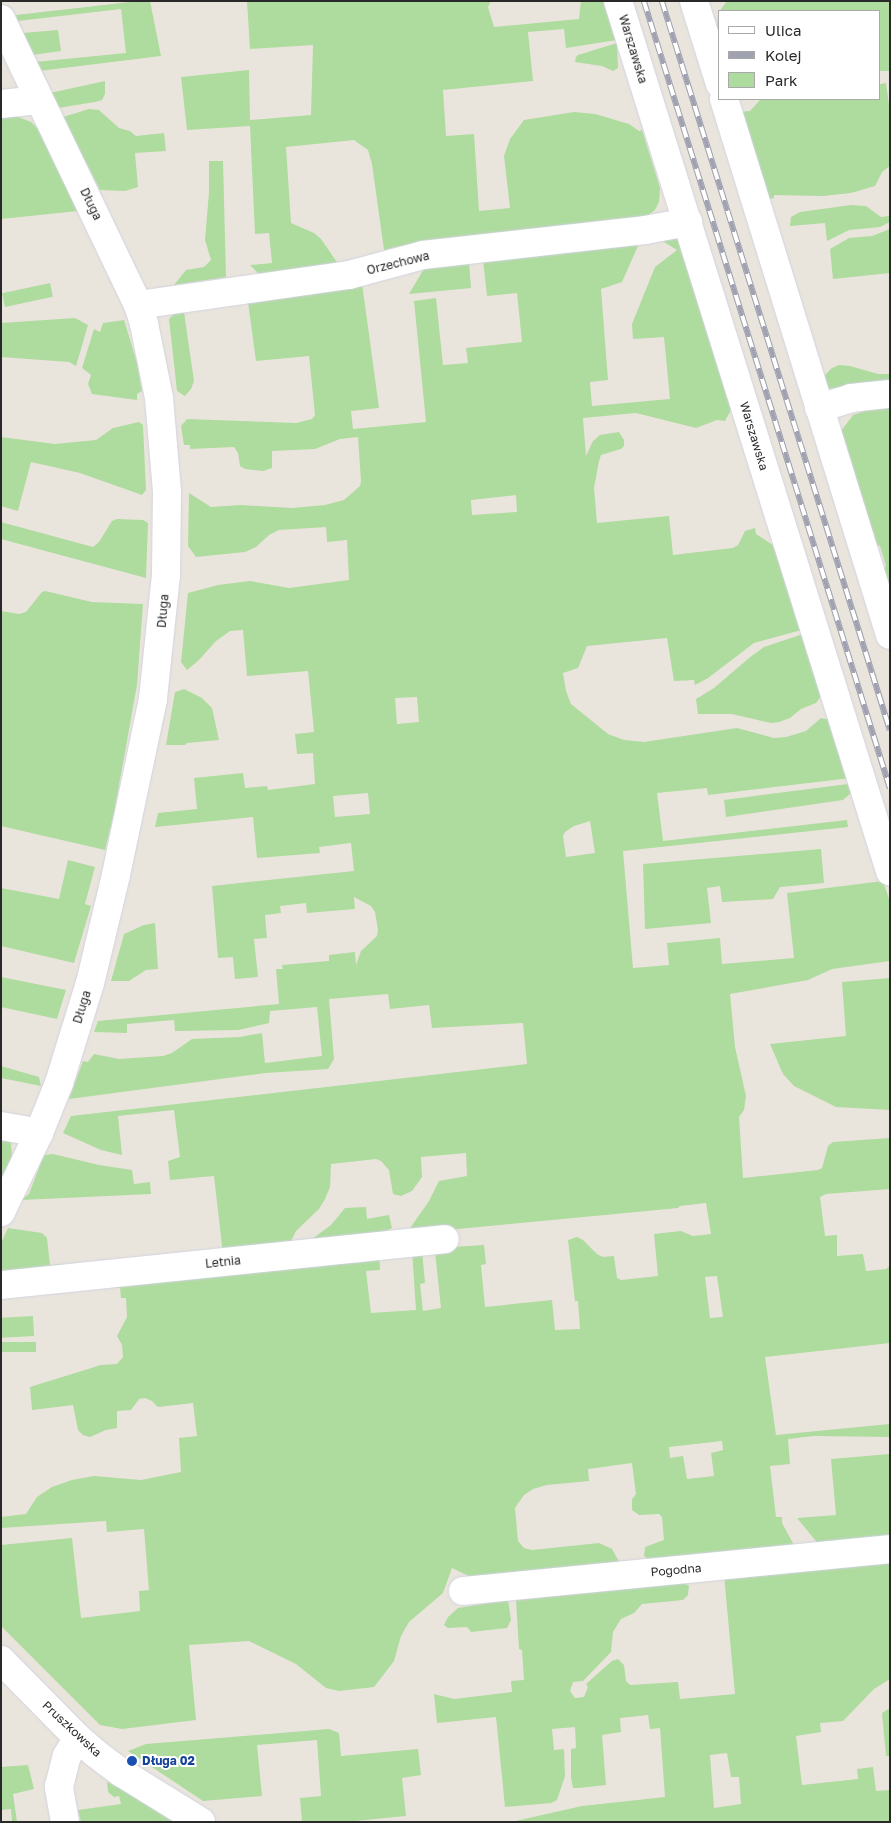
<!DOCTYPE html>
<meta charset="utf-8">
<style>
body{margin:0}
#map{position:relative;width:891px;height:1823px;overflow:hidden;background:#eae5dc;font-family:"Golos Text",sans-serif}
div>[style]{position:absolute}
.green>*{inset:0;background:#aedb9e;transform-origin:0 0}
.roads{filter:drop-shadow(0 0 1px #d2d3e0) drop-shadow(0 0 1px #d2d3e0)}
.minor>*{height:28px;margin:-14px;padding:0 14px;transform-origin:14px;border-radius:14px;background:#fff}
.rail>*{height:5.5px;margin-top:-2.75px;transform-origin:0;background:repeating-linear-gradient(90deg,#fff 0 11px,#a0a1b1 0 22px);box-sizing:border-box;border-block:1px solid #a0a1b1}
.dots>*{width:14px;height:14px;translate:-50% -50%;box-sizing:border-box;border:2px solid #fff;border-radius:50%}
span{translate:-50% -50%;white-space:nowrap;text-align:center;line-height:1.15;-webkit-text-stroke:4px #fff;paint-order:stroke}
.street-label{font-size:12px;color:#292929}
.transit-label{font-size:12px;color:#164399;font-weight:700}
.left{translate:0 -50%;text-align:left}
.frame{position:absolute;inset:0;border:2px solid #292929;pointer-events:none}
.legend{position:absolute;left:718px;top:10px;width:162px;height:90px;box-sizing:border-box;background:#fff;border:1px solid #a9a9a9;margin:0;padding:6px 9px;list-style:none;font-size:15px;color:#292929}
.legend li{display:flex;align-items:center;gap:10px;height:25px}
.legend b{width:25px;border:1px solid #a9a9a9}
</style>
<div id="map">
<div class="green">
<i style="clip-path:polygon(139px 1px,150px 1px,161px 56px,39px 71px,35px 62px,126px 53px,121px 9px,18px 21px,16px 15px)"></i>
<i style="clip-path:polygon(247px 1px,491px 1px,488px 7px,494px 27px,579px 19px,581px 1px,609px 1px,617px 40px,566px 48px,564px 29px,528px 32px,533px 81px,443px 90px,446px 136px,474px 134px,479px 211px,510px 208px,504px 156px,510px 139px,524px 120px,574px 112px,595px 114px,629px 124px,639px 131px,642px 130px,660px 188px,659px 202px,655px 210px,646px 217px,395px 247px,384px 250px,372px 164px,368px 150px,354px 140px,286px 147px,291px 223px,314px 233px,321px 239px,341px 268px,260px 275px,250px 265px,272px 263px,269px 233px,255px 234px,250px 126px,187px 130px,181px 77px,249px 70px,250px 120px,311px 115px,313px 45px,250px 49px)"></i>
<i style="clip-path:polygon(727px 1px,890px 1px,890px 71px,880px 71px,880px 11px,720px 11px,720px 29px,717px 30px,718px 13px)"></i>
<i style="clip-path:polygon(58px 30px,61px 51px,32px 55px,23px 33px)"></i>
<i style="clip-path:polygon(617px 43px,618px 68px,613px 71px,602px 66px,575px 62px,576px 57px,578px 55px)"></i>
<i style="clip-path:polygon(105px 81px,105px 94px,102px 100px,95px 102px,58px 108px,50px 93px)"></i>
<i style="clip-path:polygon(886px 83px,890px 112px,890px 166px,882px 172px,875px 186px,851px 193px,823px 196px,774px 195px,774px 198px,764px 200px,737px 112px,750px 111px,761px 99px,880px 99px,880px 84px)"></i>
<i style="clip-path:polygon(89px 109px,99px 110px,119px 128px,130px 131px,136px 136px,164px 133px,166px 151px,135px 153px,138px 187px,125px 191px,100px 190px,63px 117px)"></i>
<i style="clip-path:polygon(1px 115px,16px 116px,31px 122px,39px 130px,78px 211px,1px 219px)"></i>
<i style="clip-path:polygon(209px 161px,223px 161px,226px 277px,174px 285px,186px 270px,204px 267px,211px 260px,205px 240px,209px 192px)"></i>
<i style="clip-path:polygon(851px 205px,866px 206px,881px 217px,890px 216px,890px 222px,880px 227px,849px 230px,827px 241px,825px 223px,790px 226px,791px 217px,800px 212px)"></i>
<i style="clip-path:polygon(890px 229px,890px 273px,833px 279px,830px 249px,849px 238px,872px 236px)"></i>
<i style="clip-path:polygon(evenodd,665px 237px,675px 237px,682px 242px,736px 409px,731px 410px,725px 421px,717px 420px,696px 428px,636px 413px,583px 418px,586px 456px,593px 441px,600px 435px,619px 432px,624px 440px,624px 446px,621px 449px,601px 455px,599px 461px,594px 488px,597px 523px,669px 516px,673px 555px,733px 548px,738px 545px,745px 531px,755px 528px,756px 534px,773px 545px,774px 549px,779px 548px,805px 629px,754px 643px,708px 678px,695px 685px,694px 680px,674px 681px,667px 638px,587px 646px,578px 668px,563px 673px,566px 691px,571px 704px,608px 734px,624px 740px,644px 742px,737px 728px,774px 738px,786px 737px,806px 731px,821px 718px,834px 721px,851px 778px,708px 795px,707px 788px,657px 793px,663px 841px,847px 820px,848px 827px,623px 851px,633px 968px,669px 965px,667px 943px,720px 938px,722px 964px,794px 958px,787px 893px,883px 881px,890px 902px,890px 961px,832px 969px,808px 980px,730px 994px,735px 1047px,746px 1096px,744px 1110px,739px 1117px,743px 1178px,818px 1170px,822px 1168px,828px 1146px,833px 1142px,890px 1138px,890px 1189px,826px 1194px,820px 1197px,825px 1236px,837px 1235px,837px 1256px,863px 1254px,866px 1271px,886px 1269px,890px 1266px,890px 1343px,765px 1357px,776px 1435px,890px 1424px,890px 1437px,814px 1436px,788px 1439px,790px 1464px,770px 1466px,776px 1517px,782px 1517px,782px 1523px,795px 1547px,652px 1562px,644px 1556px,645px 1547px,664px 1540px,662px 1517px,659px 1514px,639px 1515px,632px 1510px,632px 1499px,636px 1494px,632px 1463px,588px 1469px,589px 1481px,547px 1485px,533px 1489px,524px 1495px,515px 1508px,518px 1541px,524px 1548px,532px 1550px,599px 1543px,612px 1549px,621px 1565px,477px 1580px,452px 1568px,443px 1593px,409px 1622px,401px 1636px,394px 1661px,374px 1687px,339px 1691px,326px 1688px,296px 1664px,249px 1641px,189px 1645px,196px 1720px,122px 1729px,100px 1725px,1px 1626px,1px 1545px,72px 1538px,81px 1618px,140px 1611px,139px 1591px,149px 1590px,144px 1529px,107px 1532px,106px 1521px,1px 1528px,1px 1517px,26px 1514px,37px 1497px,52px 1487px,72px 1480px,94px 1476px,141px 1480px,181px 1472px,179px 1438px,197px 1436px,193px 1403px,158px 1407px,152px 1401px,145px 1398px,139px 1399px,131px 1410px,117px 1411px,117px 1428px,106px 1430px,90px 1437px,83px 1435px,78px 1430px,73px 1405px,32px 1410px,30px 1387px,101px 1365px,117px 1364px,123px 1357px,122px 1345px,117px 1336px,127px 1317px,126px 1298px,121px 1298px,120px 1288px,108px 1288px,107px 1281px,379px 1253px,380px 1270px,366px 1271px,371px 1313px,416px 1310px,412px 1250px,422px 1250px,425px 1283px,420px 1284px,423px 1311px,441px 1308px,435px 1252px,438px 1248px,484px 1245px,486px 1264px,481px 1265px,485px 1307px,552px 1300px,555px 1330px,580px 1329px,578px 1301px,575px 1301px,568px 1240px,577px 1237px,583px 1240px,597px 1254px,603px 1257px,614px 1256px,617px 1278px,621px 1280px,658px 1276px,654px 1234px,681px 1231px,693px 1236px,711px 1234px,706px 1203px,680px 1206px,678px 1208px,406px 1234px,429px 1201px,439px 1181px,467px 1176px,466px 1153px,421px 1157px,422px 1177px,412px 1191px,401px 1196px,393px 1194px,389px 1170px,381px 1161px,376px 1159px,331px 1164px,330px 1187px,325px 1199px,319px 1209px,296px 1231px,289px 1245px,223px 1254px,214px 1176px,170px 1180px,168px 1161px,180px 1157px,174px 1110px,118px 1116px,122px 1155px,101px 1150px,63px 1133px,71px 1116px,527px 1064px,523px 1023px,432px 1028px,429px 1005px,390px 1009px,388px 994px,329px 999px,334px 1059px,328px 1069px,266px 1073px,69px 1099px,83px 1061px,88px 1062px,94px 1054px,119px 1059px,163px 1056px,172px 1053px,192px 1039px,240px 1037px,262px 1033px,265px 1063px,322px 1056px,317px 1007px,270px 1011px,269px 1023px,238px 1030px,175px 1031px,174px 1020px,127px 1024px,127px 1033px,94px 1032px,98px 1021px,279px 1004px,276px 969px,283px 969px,282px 965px,329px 961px,329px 955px,355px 952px,356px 965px,361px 951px,377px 936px,378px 930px,375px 912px,371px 906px,354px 897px,355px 909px,307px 913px,306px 903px,280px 906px,281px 913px,265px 915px,267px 938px,254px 939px,258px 977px,235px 979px,233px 957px,218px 958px,212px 886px,354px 871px,351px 843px,319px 847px,320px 853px,257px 858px,253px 817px,155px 827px,158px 813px,197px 809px,194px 778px,243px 773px,245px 788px,267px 786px,268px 790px,315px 784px,313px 753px,297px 754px,295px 734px,314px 732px,308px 671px,247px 676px,243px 630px,230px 631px,216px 641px,198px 661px,187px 670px,181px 662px,188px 593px,218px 585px,250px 581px,289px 588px,349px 580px,347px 540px,327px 542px,326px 527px,279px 530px,269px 535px,256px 547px,245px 552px,196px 557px,188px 546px,189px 493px,211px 507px,241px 505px,292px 508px,325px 505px,344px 500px,360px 486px,361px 481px,358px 437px,340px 439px,315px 449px,272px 451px,272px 468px,263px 471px,245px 469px,240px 466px,238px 453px,234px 447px,190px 449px,190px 445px,184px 445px,181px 426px,187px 419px,296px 423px,312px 419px,315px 415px,309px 356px,256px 361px,248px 302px,184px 312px,194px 381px,191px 389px,185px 396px,177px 391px,169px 319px,179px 309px,362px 283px,379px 408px,351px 411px,353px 429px,426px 422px,414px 301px,436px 298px,443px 365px,468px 363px,466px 348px,522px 342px,517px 293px,487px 296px,483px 260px,628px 242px,638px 246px,622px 282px,601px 289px,608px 380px,590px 382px,592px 406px,670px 399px,664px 337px,633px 339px,632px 324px,655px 267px,677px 250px,664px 242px,665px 237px,516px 495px,517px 512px,472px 515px,471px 500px,516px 495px,665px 237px,417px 697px,419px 722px,397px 724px,395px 698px,417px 697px,665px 237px,368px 793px,370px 814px,335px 817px,333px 796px,368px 793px,665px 237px,590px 821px,595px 853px,566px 857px,563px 836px,565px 832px,574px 826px,590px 821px,665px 237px,717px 1276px,723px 1317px,710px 1318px,705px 1277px,717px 1276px,665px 237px,722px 1441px,723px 1450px,711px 1453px,714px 1476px,687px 1479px,683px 1456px,670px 1458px,669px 1447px,722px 1441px)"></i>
<i style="clip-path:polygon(469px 261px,471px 288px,409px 294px,425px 267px)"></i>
<i style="left:50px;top:283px;width:14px;height:49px;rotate:78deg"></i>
<i style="clip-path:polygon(75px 318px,88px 325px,76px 366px,69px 362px,1px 357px,1px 323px)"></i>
<i style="clip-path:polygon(124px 320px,137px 363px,142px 391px,137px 394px,137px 400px,92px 394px,88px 384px,91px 375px,82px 368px,94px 329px,100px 332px,103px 323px)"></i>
<i style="clip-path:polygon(839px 365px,850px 366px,878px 374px,890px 374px,890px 382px,827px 389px,824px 376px,832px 368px)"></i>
<i style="clip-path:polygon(890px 406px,890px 583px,884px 584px,881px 573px,886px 566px,880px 546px,870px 543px,838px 435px,853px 415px,874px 408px)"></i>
<i style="clip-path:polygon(139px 422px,143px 425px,146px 490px,142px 495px,80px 473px,31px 462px,18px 511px,1px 506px,1px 437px,55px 444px,96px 440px,113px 428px)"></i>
<i style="clip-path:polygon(117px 519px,143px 520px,148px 523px,146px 578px,1px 539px,1px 522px,93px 547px,99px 542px,112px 521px)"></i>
<i style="clip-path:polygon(45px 591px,92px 602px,143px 604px,137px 685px,114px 813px,105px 850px,1px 826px,1px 611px,19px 614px,26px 612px,42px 592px)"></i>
<i style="clip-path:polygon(806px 633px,824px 692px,816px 703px,801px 709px,790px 718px,779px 722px,771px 723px,732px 714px,698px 714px,696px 699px,714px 688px,749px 658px,764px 647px)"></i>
<i style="clip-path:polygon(184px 689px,202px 698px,212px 708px,219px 740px,187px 743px,185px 745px,166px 745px,175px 692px)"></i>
<i style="clip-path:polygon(848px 784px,851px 793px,843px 800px,726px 817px,724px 800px)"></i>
<i style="clip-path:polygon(821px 849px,824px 883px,780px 887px,773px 899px,722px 902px,720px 886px,707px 888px,711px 923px,645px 929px,643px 864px)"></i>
<i style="clip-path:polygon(68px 860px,95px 867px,85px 904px,91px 906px,74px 963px,1px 946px,1px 888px,59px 899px)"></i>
<i style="clip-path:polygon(155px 923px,158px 969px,146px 970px,129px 981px,111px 981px,124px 934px,144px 925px)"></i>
<i style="clip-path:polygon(1px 977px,66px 990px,57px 1019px,1px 1007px)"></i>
<i style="clip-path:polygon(890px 978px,890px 1110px,836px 1107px,794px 1086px,783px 1074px,770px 1044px,846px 1036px,842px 982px)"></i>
<i style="clip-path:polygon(1px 1066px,39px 1077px,41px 1086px,1px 1078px)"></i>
<i style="clip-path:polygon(1px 1136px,11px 1143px,12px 1158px,6px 1175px,1px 1175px)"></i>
<i style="clip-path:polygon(53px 1154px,99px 1165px,132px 1170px,134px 1184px,150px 1182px,151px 1194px,21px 1200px,29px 1194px,44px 1155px)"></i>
<i style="clip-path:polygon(366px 1207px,367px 1219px,389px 1215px,392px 1228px,380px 1234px,312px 1239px,331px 1225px,345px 1208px)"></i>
<i style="clip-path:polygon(8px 1228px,42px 1233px,47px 1238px,50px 1265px,86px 1263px,1px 1276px,1px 1243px)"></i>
<i style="left:33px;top:1316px;width:20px;height:32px;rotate:87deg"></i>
<i style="left:36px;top:1342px;width:10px;height:35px;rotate:90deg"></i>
<i style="clip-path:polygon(890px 1454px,890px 1539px,820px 1546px,797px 1518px,836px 1515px,831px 1459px)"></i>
<i style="clip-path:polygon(evenodd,890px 1558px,890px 1679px,874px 1689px,843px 1721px,820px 1723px,821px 1732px,796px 1736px,802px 1785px,858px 1779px,857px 1769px,873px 1767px,876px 1791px,890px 1790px,890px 1822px,511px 1822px,582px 1806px,665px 1797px,660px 1728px,650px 1729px,648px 1715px,620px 1718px,621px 1732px,602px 1735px,606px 1785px,579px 1788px,573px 1788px,571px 1777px,571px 1749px,576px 1748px,575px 1727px,552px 1729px,554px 1750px,564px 1749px,565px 1776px,557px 1800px,551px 1803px,505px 1807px,496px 1717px,437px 1723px,434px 1694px,454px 1699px,512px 1692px,511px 1681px,524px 1680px,522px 1650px,519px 1649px,516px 1600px,682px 1582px,689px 1586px,688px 1595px,683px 1600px,642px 1604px,634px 1613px,621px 1619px,613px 1632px,611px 1652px,583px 1681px,573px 1682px,570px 1691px,575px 1698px,584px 1697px,588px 1687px,586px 1684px,612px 1661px,618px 1659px,624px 1665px,626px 1681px,630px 1685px,678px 1682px,680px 1699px,735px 1694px,724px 1575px,890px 1558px,727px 1753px,731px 1777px,739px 1777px,741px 1804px,714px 1808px,710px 1755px,727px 1753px)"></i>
<i style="clip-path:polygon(508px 1600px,511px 1620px,507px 1628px,471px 1632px,467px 1627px,448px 1628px,444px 1625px,448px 1617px,458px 1608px)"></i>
<i style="clip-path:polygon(890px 1708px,890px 1756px,886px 1756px,882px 1713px)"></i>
<i style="clip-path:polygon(329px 1729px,339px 1733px,341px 1756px,418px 1749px,421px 1775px,402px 1778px,406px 1816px,345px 1822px,302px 1822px,300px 1798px,321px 1796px,317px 1740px,257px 1745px,262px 1796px,203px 1801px,128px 1751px,146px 1744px)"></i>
<i style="clip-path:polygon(28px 1765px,34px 1789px,13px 1794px,17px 1822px,12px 1822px,11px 1809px,1px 1810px,1px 1767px)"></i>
<i style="clip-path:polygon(107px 1782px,125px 1790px,177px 1822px,81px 1822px,78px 1810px,121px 1804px,119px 1796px,114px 1797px,108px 1792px)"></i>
</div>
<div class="roads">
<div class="minor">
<i style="left:618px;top:1px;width:912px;rotate:72.64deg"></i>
<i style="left:694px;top:1px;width:87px;rotate:72.6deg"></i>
<i style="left:1px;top:19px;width:317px;rotate:64.4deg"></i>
<i style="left:138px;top:305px;width:20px;rotate:72deg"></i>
<i style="left:144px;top:324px;width:76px;rotate:78.5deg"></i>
<i style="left:159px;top:398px;width:94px;rotate:85.1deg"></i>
<i style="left:167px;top:492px;width:83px;rotate:90.7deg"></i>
<i style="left:166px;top:575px;width:125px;rotate:96deg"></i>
<i style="left:153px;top:699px;width:180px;rotate:101.9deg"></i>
<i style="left:116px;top:875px;width:111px;rotate:103.5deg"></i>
<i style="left:90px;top:983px;width:105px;rotate:107.2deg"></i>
<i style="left:59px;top:1083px;width:54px;rotate:111.8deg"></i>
<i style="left:39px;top:1133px;width:88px;rotate:115.7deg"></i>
<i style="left:724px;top:99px;width:561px;rotate:72.79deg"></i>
<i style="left:1px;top:104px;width:37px;rotate:-6deg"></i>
<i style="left:138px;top:305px;width:213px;rotate:-8.1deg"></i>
<i style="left:349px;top:275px;width:77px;rotate:-15.1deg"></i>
<i style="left:423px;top:255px;width:223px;rotate:-6.4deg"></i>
<i style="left:645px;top:230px;width:44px;rotate:-10.5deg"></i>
<i style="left:819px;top:408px;width:34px;rotate:-17deg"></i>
<i style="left:851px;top:398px;width:39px;rotate:-6deg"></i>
<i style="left:1px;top:1126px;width:39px;rotate:10deg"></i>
<i style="left:1px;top:1285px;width:446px;rotate:-5.9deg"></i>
<i style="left:463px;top:1591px;width:429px;rotate:-5.6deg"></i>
<i style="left:1px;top:1660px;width:110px;rotate:45.4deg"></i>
<i style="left:78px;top:1738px;width:23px;rotate:41deg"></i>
<i style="left:95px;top:1753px;width:34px;rotate:37deg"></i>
<i style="left:122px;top:1773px;width:93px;rotate:31.8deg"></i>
<i style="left:65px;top:1822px;width:36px;rotate:-100deg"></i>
<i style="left:59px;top:1787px;width:32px;rotate:-76deg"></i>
<i style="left:67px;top:1756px;width:21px;rotate:-59deg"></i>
</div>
</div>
<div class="rail">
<i style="left:644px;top:1px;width:825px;rotate:72.64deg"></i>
<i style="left:662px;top:1px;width:764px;rotate:72.63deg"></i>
</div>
<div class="dots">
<i style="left:132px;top:1761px;background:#1a4fb4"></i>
</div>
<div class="street-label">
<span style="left:633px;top:49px;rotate:73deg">Warszawska</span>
<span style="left:91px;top:204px;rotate:64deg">Długa</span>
<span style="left:398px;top:263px;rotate:-14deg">Orzechowa</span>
<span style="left:754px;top:436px;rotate:73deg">Warszawska</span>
<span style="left:163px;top:611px;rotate:-85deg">Długa</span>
<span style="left:82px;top:1007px;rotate:-73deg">Długa</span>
<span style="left:223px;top:1262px;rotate:-6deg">Letnia</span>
<span style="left:676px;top:1570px;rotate:-5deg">Pogodna</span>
<span style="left:72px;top:1729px;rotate:43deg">Pruszkowska</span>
</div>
<div class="transit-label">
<span class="left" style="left:142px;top:1761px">Długa 02</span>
</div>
<div class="frame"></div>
<ul class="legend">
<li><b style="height:6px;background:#fff"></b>Ulica</li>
<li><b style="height:6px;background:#a0a1b1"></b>Kolej</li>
<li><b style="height:14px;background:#aedb9e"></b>Park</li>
</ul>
</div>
